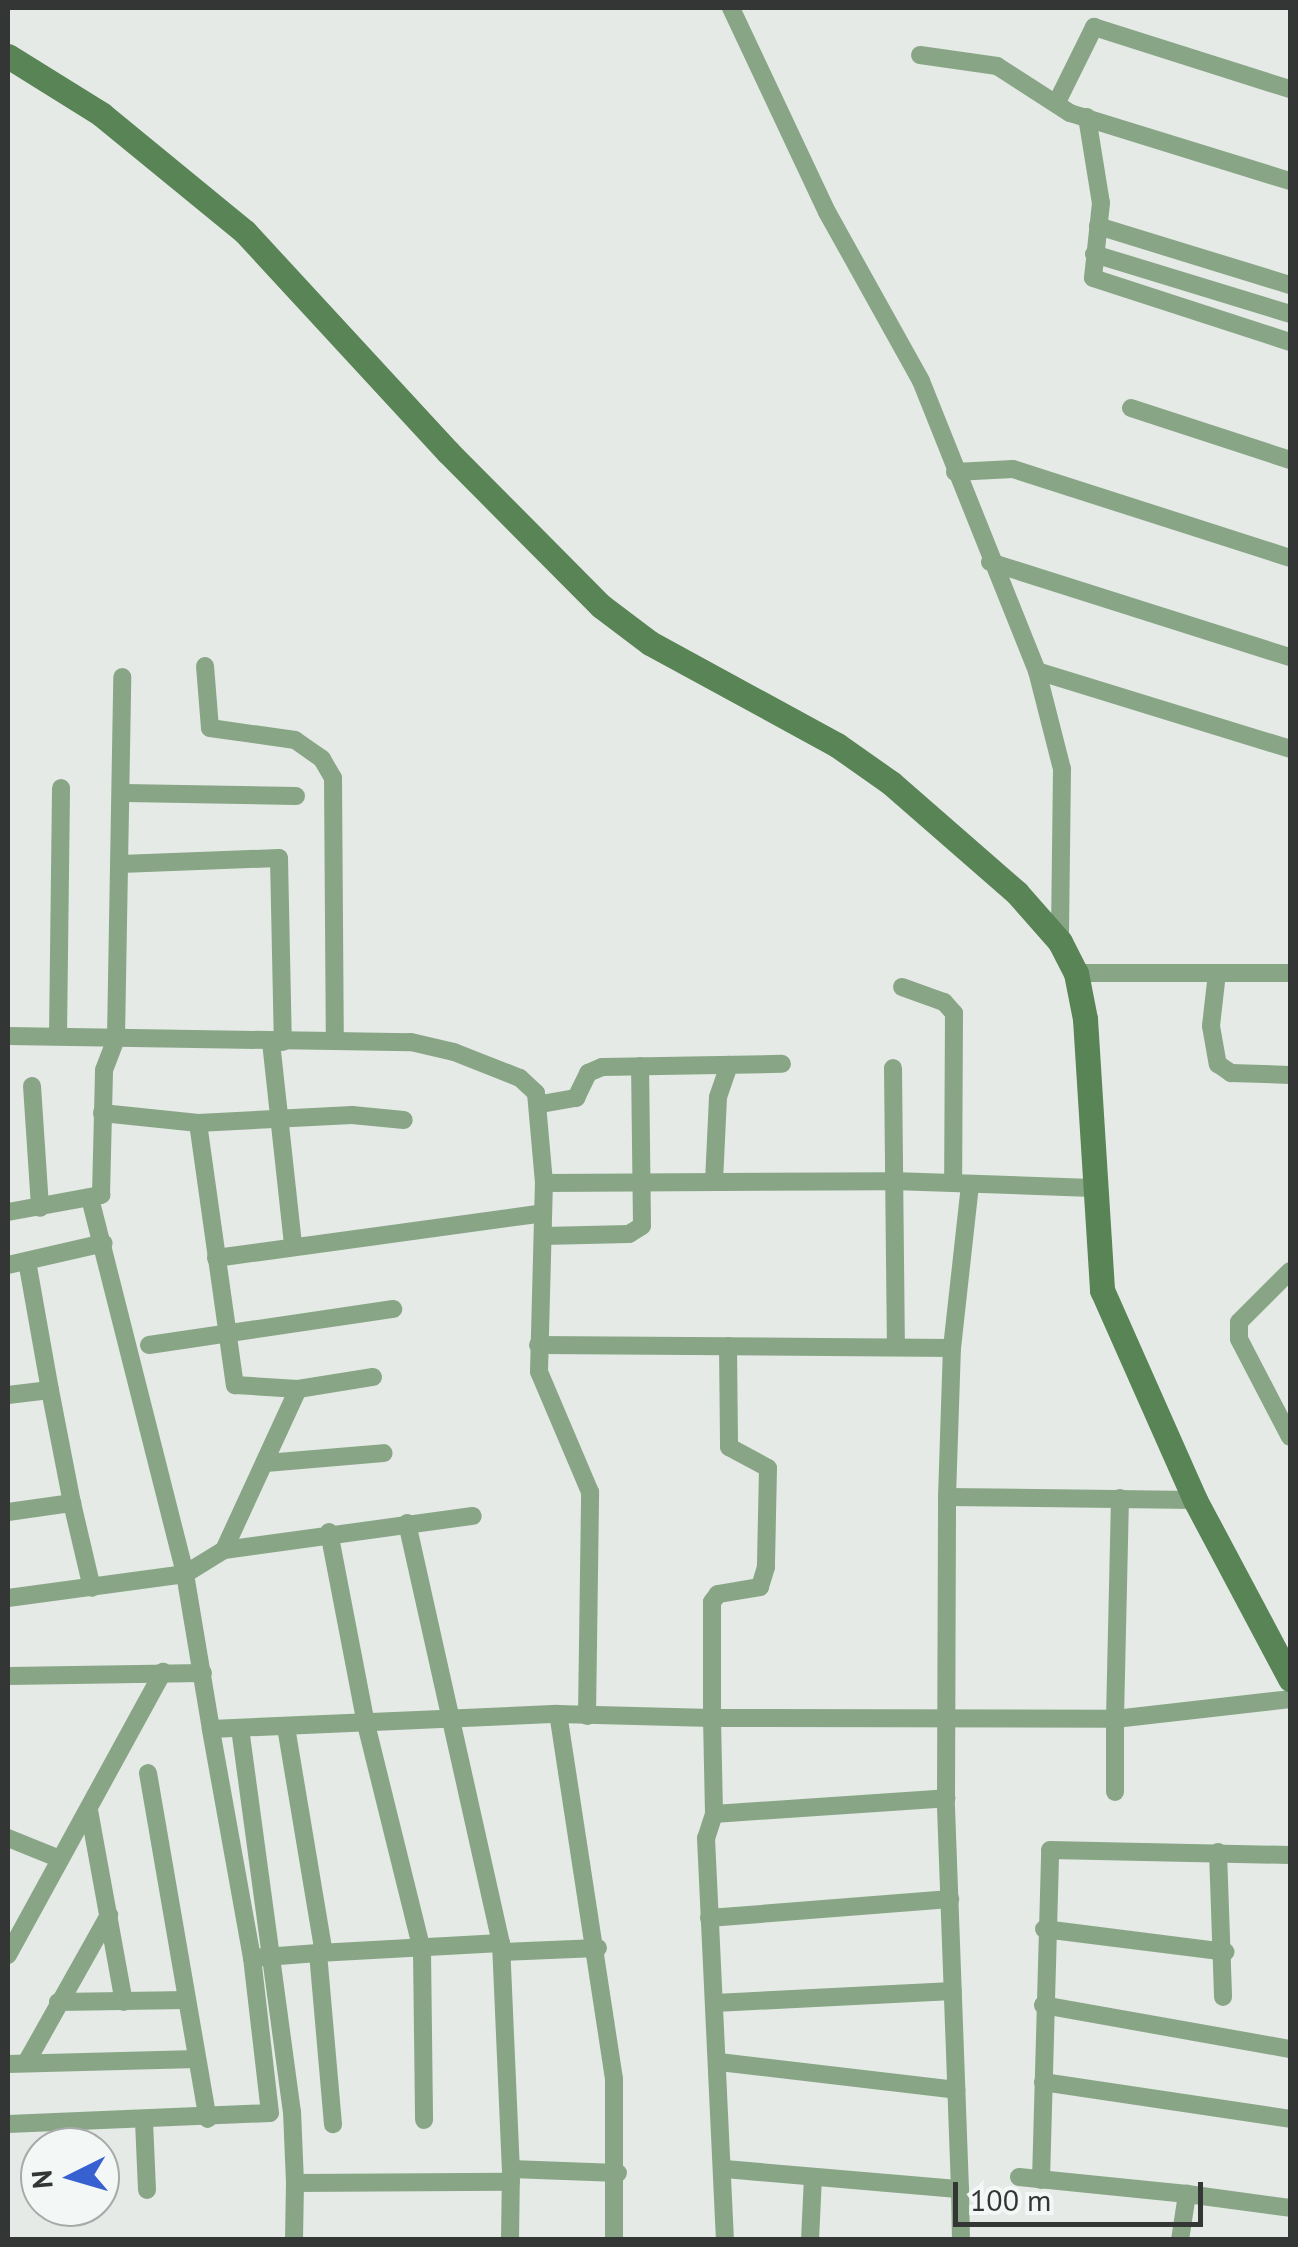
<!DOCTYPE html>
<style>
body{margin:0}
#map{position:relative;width:1298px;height:2247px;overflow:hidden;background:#e5eae7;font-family:"PT Sans",sans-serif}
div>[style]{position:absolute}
.minor>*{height:18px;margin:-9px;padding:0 9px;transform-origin:9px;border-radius:9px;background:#88a686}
.secondary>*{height:25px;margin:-12.5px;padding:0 12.5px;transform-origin:12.5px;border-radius:12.5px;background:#598456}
span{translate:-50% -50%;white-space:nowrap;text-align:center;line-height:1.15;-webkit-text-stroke:10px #f3f7f5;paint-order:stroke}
.frame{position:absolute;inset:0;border:10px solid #343635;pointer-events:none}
.north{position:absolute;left:20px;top:2127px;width:100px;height:100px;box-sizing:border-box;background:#f3f7f5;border:2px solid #a7aaa8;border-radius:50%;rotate:265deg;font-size:28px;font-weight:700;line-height:40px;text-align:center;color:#343635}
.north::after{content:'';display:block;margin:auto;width:35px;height:45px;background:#3760d1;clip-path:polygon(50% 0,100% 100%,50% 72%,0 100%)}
.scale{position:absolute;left:953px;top:2182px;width:250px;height:45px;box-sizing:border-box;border:5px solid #343635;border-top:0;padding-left:12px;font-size:30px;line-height:35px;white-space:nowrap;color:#343635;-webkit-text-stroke:8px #f3f7f5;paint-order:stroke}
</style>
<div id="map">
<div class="minor">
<i style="left:731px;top:8px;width:225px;rotate:64.8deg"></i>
<i style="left:827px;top:212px;width:193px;rotate:60.9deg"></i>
<i style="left:921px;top:381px;width:312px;rotate:68.2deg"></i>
<i style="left:1037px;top:671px;width:101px;rotate:75.7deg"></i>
<i style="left:1062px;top:769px;width:173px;rotate:90.7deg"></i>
<i style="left:920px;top:55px;width:78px;rotate:8.1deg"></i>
<i style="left:997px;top:66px;width:87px;rotate:32.8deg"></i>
<i style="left:1070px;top:113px;width:230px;rotate:17.2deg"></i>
<i style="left:1057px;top:102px;width:84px;rotate:-63.7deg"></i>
<i style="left:1094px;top:27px;width:206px;rotate:17.6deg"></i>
<i style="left:1087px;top:117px;width:87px;rotate:80.8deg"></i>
<i style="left:1101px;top:203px;width:75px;rotate:96.1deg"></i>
<i style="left:1093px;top:278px;width:207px;rotate:18deg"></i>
<i style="left:1098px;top:226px;width:201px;rotate:17.1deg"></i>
<i style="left:1094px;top:254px;width:205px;rotate:17deg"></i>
<i style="left:1131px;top:408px;width:167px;rotate:18.1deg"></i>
<i style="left:955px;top:472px;width:58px;rotate:-3deg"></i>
<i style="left:1013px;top:469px;width:291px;rotate:17.8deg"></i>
<i style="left:990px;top:562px;width:315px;rotate:17.6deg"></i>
<i style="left:205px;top:666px;width:62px;rotate:85.4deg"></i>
<i style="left:210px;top:728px;width:86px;rotate:8deg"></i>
<i style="left:295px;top:740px;width:33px;rotate:35deg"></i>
<i style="left:322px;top:759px;width:22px;rotate:60deg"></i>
<i style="left:333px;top:778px;width:263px;rotate:89.6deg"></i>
<i style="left:1037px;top:671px;width:265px;rotate:17.1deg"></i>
<i style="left:125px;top:793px;width:171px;rotate:1deg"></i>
<i style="left:121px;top:864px;width:158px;rotate:-2.2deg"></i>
<i style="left:279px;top:858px;width:184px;rotate:88.8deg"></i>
<i style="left:1076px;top:973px;width:214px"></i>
<i style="left:1217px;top:973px;width:53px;rotate:96.5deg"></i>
<i style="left:1211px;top:1026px;width:39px;rotate:80deg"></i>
<i style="left:1218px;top:1064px;width:16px;rotate:35deg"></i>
<i style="left:1231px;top:1073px;width:59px;rotate:1.9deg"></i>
<i style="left:902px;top:987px;width:45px;rotate:19.7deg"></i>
<i style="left:944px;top:1002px;width:15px;rotate:48deg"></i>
<i style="left:954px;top:1013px;width:170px;rotate:90.3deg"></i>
<i style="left:8px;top:1036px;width:403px;rotate:0.9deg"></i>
<i style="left:411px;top:1042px;width:44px;rotate:13.1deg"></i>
<i style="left:454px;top:1052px;width:71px;rotate:21.5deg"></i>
<i style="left:520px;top:1078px;width:22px;rotate:43deg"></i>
<i style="left:536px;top:1093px;width:90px;rotate:84.9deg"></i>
<i style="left:58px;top:1036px;width:248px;rotate:-89.3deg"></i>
<i style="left:271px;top:1042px;width:204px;rotate:83.8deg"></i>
<i style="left:893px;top:1068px;width:278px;rotate:89.4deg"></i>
<i style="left:32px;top:1086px;width:122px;rotate:86.2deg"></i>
<i style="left:541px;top:1104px;width:36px;rotate:-10deg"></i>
<i style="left:576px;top:1098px;width:28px;rotate:-64deg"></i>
<i style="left:588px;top:1073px;width:15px;rotate:-23deg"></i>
<i style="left:602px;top:1067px;width:180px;rotate:-1deg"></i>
<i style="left:102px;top:1113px;width:97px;rotate:5.9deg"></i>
<i style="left:198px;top:1123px;width:154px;rotate:-3deg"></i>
<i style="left:352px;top:1115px;width:52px;rotate:5.5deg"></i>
<i style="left:198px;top:1123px;width:265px;rotate:82deg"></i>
<i style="left:235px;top:1385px;width:63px;rotate:3.6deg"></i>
<i style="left:298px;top:1389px;width:76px;rotate:-9.1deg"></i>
<i style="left:714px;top:1182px;width:85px;rotate:-87.3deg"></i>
<i style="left:718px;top:1097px;width:34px;rotate:-71deg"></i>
<i style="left:91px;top:1202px;width:384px;rotate:75.8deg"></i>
<i style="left:185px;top:1574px;width:46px;rotate:-31.6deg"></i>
<i style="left:224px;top:1550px;width:177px;rotate:-65.3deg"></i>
<i style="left:8px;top:1212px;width:95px;rotate:-10.4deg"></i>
<i style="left:101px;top:1195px;width:125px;rotate:-88.6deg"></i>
<i style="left:104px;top:1070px;width:34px;rotate:-69deg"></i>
<i style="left:116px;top:1038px;width:361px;rotate:-89deg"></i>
<i style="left:543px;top:1236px;width:86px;rotate:-1.3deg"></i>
<i style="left:629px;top:1234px;width:15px;rotate:-32deg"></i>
<i style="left:642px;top:1226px;width:160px;rotate:-90.7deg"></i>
<i style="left:216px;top:1258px;width:330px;rotate:-7.8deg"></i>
<i style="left:27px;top:1261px;width:131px;rotate:79.9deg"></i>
<i style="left:8px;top:1265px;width:98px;rotate:-12.9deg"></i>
<i style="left:1290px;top:1271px;width:72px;rotate:135deg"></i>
<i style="left:1239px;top:1322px;width:17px;rotate:90deg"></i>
<i style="left:1239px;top:1339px;width:110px;rotate:62.5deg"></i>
<i style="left:149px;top:1345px;width:247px;rotate:-8.4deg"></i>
<i style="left:538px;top:1345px;width:414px;rotate:0.4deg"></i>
<i style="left:728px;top:1346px;width:101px;rotate:89.4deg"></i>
<i style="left:729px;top:1447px;width:44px;rotate:28.3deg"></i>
<i style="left:768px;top:1468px;width:99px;rotate:91.2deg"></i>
<i style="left:766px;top:1567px;width:21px;rotate:107deg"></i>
<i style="left:760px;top:1587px;width:43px;rotate:170.5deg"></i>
<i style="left:718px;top:1594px;width:10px;rotate:127deg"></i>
<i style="left:712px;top:1602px;width:116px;rotate:90deg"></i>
<i style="left:712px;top:1718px;width:403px;rotate:0.1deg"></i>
<i style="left:1115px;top:1719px;width:73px;rotate:90deg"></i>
<i style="left:8px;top:1395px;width:42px;rotate:-6.8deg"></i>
<i style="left:50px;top:1390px;width:115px;rotate:79deg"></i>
<i style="left:266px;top:1463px;width:118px;rotate:-4.8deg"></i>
<i style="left:947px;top:1497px;width:149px;rotate:-88.1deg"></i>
<i style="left:952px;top:1348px;width:165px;rotate:-83.7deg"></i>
<i style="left:1120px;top:1498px;width:221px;rotate:91.3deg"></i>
<i style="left:1115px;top:1719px;width:176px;rotate:-6.5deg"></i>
<i style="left:8px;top:1512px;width:65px;rotate:-8deg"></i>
<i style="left:72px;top:1503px;width:87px;rotate:76.8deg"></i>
<i style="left:407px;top:1523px;width:430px;rotate:77.4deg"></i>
<i style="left:501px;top:1943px;width:226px;rotate:87.5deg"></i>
<i style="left:329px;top:1532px;width:196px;rotate:79.1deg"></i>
<i style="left:366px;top:1724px;width:234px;rotate:76.1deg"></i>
<i style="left:422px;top:1951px;width:169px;rotate:89.3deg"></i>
<i style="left:224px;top:1550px;width:251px;rotate:-7.8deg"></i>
<i style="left:8px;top:1598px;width:179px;rotate:-7.7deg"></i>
<i style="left:185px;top:1574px;width:157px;rotate:80.5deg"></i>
<i style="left:8px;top:1676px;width:195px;rotate:-0.9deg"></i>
<i style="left:587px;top:1716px;width:224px;rotate:-89.2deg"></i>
<i style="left:590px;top:1492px;width:130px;rotate:-113deg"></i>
<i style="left:539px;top:1372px;width:189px;rotate:-88.5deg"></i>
<i style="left:544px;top:1183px;width:349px;rotate:-0.3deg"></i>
<i style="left:893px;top:1181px;width:199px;rotate:2deg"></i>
<i style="left:286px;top:1727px;width:229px;rotate:80.5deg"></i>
<i style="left:240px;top:1728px;width:387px;rotate:82.3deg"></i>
<i style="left:292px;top:2111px;width:72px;rotate:87.6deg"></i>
<i style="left:148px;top:1773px;width:351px;rotate:80.2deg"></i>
<i style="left:89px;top:1810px;width:195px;rotate:79.7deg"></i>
<i style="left:714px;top:1814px;width:233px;rotate:-3.9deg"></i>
<i style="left:946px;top:1798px;width:301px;rotate:-89.8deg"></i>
<i style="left:947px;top:1497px;width:248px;rotate:0.7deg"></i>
<i style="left:8px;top:1838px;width:56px;rotate:22deg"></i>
<i style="left:1218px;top:1852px;width:145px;rotate:88deg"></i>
<i style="left:709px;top:1918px;width:242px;rotate:-4.5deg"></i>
<i style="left:1044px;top:1929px;width:183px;rotate:7.2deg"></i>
<i style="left:502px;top:1952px;width:96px;rotate:-2.4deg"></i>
<i style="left:318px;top:1953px;width:183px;rotate:-3.1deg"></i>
<i style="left:8px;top:1955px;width:323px;rotate:-61.3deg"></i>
<i style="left:252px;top:1958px;width:233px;rotate:-100.2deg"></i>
<i style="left:211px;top:1729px;width:347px;rotate:-2.5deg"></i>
<i style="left:58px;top:2002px;width:129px;rotate:-0.9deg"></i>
<i style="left:715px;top:2003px;width:238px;rotate:-2.9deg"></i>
<i style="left:1043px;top:2005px;width:251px;rotate:10.1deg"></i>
<i style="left:719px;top:2062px;width:239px;rotate:6.7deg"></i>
<i style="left:26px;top:2063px;width:170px;rotate:-60.7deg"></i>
<i style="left:8px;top:2064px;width:189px;rotate:-1.5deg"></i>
<i style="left:1043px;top:2082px;width:250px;rotate:8.5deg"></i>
<i style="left:144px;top:2121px;width:69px;rotate:87.5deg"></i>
<i style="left:8px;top:2124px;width:262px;rotate:-2.4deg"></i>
<i style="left:270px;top:2113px;width:156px;rotate:-96.6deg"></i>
<i style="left:252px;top:1958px;width:66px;rotate:-4.3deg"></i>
<i style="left:318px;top:1953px;width:172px;rotate:85deg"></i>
<i style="left:725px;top:2169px;width:236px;rotate:4.9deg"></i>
<i style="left:960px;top:2189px;width:391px;rotate:-92.1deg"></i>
<i style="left:1019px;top:2177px;width:169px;rotate:5.8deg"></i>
<i style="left:1041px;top:2180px;width:330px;rotate:-88.4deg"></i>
<i style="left:1050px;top:1850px;width:240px;rotate:1.2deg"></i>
<i style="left:960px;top:2189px;width:51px;rotate:88.9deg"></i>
<i style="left:294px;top:2240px;width:57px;rotate:-89deg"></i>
<i style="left:295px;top:2183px;width:216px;rotate:-0.3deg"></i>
<i style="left:510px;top:2240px;width:71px;rotate:-89.2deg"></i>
<i style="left:511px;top:2169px;width:107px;rotate:2.1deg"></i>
<i style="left:614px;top:2240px;width:161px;rotate:-90deg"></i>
<i style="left:614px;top:2079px;width:369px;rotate:-98.7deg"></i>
<i style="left:558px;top:1714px;width:154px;rotate:1.5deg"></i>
<i style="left:712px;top:1718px;width:96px;rotate:88.8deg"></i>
<i style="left:714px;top:1814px;width:25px;rotate:108deg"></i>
<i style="left:706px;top:1838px;width:402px;rotate:87.3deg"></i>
<i style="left:810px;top:2240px;width:63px;rotate:-87.3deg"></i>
<i style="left:1180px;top:2240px;width:47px;rotate:-81.3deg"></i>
<i style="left:1187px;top:2194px;width:104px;rotate:7.7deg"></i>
</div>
<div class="secondary">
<i style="left:8px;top:56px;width:110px;rotate:31.9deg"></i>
<i style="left:101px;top:114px;width:186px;rotate:39.3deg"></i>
<i style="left:245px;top:232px;width:299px;rotate:47.3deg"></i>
<i style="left:448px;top:452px;width:217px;rotate:45.2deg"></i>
<i style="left:601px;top:606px;width:61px;rotate:37.1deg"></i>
<i style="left:650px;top:643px;width:213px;rotate:28.6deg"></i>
<i style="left:837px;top:745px;width:66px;rotate:35.1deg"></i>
<i style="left:891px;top:783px;width:167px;rotate:41.1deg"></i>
<i style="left:1017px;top:893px;width:65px;rotate:48.7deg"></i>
<i style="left:1060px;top:942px;width:35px;rotate:63deg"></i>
<i style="left:1076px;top:973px;width:47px;rotate:78.9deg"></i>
<i style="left:1085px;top:1019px;width:272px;rotate:86.4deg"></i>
<i style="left:1102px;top:1290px;width:230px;rotate:66.1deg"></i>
<i style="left:1195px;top:1500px;width:203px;rotate:62deg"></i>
</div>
<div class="frame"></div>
<div class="north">N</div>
<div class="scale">100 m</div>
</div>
